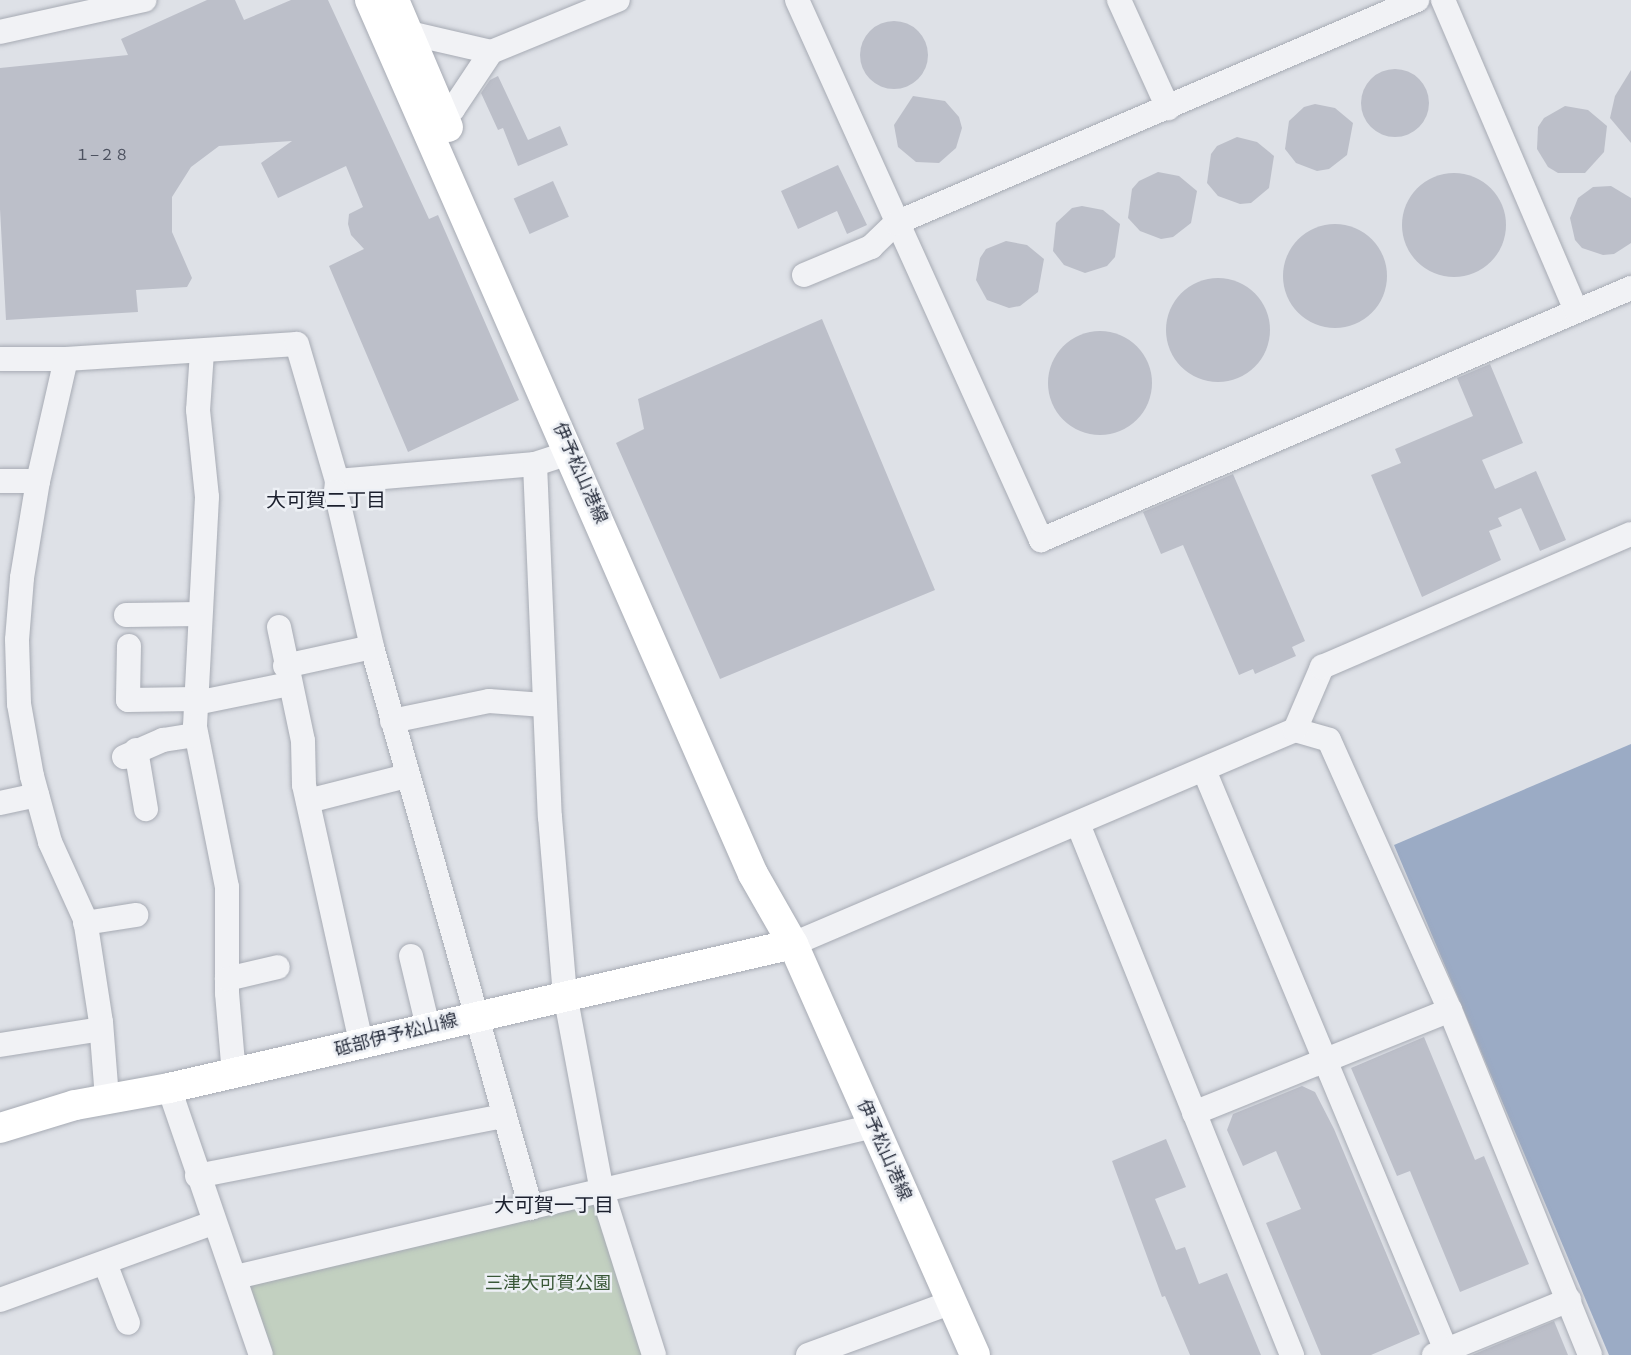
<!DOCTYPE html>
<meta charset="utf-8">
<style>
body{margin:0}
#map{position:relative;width:1631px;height:1355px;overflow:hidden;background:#dee1e7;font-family:Rubik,"Noto Sans JP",sans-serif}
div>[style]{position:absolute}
.green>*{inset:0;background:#c2d0c0}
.water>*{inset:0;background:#9babc5}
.building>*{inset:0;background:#bcbfc9;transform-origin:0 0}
.round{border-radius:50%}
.roads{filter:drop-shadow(0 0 2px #a7abb4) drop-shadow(0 0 2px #a7abb4)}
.minor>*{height:24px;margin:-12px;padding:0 12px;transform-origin:12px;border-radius:12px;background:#f1f2f5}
.major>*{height:30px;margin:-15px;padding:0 15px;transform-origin:15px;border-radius:15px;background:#fff}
span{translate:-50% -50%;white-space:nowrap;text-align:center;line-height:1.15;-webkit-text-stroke:5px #edf0f5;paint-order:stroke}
.number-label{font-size:15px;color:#4d5260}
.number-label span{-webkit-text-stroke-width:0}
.street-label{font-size:18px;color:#282e3d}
.park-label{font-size:18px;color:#395737}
.neighbourhood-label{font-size:20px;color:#1b1f2d}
</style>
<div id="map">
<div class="green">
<i style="clip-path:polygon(598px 1196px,649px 1355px,269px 1355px,243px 1280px)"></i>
</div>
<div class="water">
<i style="clip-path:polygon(1631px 744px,1631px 1355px,1609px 1355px,1394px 845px)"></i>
</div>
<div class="building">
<i style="clip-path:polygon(207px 0,235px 0,244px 20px,291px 0,328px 0,429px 219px,438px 215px,519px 400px,408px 452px,329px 266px,364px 249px,351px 235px,348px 224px,349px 214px,363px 207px,346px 166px,278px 198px,261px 163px,292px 141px,219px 146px,191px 167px,172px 197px,172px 232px,192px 278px,187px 287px,136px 290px,138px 312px,6px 320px,0 209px,0 68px,128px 55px,121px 39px)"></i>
<i class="round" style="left:860px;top:21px;width:68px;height:68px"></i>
<i class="round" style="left:1361px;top:69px;width:68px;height:68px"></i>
<i style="clip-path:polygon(1631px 70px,1631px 143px,1610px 118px,1615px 96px)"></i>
<i style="clip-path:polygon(498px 76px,528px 140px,560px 126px,568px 145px,518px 166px,503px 128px,498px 130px,481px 93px,490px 80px)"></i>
<i style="clip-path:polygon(913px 96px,945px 101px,959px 117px,962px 128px,956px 148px,939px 163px,916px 162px,898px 147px,894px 125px)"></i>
<i style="clip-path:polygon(1315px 104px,1335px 108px,1353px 123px,1347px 155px,1329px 169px,1317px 171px,1296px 163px,1285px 149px,1289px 121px,1304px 107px)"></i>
<i style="clip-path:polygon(1565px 106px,1588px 110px,1607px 126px,1604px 152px,1585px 173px,1558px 173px,1548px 167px,1537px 149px,1538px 127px,1544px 118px)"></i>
<i style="clip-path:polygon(1237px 137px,1257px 142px,1274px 156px,1269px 188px,1251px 203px,1240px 204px,1218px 196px,1207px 183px,1211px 154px,1217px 146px)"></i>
<i style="clip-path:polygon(838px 165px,867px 225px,847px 234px,837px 211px,798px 229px,781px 191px)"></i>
<i style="clip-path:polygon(1158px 172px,1179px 176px,1197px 191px,1191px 223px,1173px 237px,1161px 239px,1140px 231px,1128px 218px,1132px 189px,1139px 181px)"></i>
<i class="round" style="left:1402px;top:173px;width:104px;height:104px"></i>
<i style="left:553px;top:181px;width:39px;height:43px;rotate:66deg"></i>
<i style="clip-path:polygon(1611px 186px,1631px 198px,1631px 243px,1614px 254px,1603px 255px,1582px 248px,1575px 240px,1570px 218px,1578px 198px,1593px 187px)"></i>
<i style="clip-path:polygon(1082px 206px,1103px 210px,1120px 224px,1115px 257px,1107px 266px,1085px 273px,1064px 265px,1053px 251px,1056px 223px,1072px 208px)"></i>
<i class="round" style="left:1283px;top:224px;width:104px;height:104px"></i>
<i style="clip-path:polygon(1006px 241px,1027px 245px,1044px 259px,1038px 292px,1020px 306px,1009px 308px,987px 300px,976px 280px,980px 258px,986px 249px)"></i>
<i class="round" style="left:1166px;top:278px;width:104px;height:104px"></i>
<i style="clip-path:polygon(822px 319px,935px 590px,720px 679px,616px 443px,644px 429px,638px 399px)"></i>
<i class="round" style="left:1048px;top:331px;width:104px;height:104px"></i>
<i style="clip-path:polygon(1490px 364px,1523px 443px,1482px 460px,1495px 489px,1536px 471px,1566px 540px,1540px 551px,1521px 508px,1498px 518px,1502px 526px,1489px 531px,1501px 560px,1422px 597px,1371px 475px,1401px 463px,1395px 449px,1473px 416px,1457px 378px)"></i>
<i style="clip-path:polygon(1233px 474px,1305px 641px,1292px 647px,1296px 656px,1255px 674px,1253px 669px,1239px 675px,1183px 545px,1161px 554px,1143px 512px)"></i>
<i style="clip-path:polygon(1424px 1037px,1475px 1160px,1484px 1156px,1529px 1264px,1460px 1292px,1410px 1171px,1397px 1176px,1351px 1068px)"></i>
<i style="clip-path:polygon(1302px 1086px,1315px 1092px,1334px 1129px,1420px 1334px,1371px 1355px,1321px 1355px,1266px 1223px,1301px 1209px,1276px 1151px,1243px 1166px,1227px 1130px,1233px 1114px)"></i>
<i style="clip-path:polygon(1166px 1139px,1186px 1187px,1155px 1199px,1176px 1250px,1185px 1247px,1199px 1284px,1227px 1273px,1261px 1355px,1190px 1355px,1165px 1296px,1162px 1297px,1112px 1161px)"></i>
<i style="clip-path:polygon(1554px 1321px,1568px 1355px,1472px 1355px)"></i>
</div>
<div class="roads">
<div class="minor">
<i style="left:797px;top:0;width:593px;rotate:65.68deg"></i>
<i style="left:1041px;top:540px;width:642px;rotate:-23.13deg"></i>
<i style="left:1119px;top:0;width:119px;rotate:65.6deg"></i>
<i style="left:1443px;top:0;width:338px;rotate:66.8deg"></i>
<i style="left:0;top:32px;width:148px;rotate:-12.5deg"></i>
<i style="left:409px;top:33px;width:84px;rotate:13deg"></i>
<i style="left:491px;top:52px;width:69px;rotate:123.7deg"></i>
<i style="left:453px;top:109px;width:12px;rotate:149deg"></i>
<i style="left:491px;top:52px;width:137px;rotate:-22.3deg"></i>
<i style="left:804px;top:275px;width:73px;rotate:-22.7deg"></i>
<i style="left:871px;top:247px;width:35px;rotate:-44deg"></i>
<i style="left:896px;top:223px;width:567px;rotate:-23.17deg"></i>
<i style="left:202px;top:352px;width:58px;rotate:93.9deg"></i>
<i style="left:198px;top:410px;width:87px;rotate:84.1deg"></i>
<i style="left:207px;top:497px;width:230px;rotate:93deg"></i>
<i style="left:195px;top:727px;width:163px;rotate:78.7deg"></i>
<i style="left:227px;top:887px;width:106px;rotate:90deg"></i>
<i style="left:227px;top:993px;width:81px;rotate:85.1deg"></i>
<i style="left:0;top:359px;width:66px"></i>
<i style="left:66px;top:359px;width:231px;rotate:-3.7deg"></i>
<i style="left:297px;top:344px;width:143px;rotate:73.7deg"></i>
<i style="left:337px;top:481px;width:199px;rotate:-4.9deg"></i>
<i style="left:535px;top:464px;width:38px;rotate:-18deg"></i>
<i style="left:66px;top:359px;width:125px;rotate:102.9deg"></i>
<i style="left:38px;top:481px;width:98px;rotate:99.4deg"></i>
<i style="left:22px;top:578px;width:62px;rotate:94.6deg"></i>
<i style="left:17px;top:640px;width:64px;rotate:88.2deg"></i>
<i style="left:19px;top:704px;width:73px;rotate:79.8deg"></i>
<i style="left:32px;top:776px;width:68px;rotate:74.7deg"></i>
<i style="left:50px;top:842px;width:85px;rotate:65.6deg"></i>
<i style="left:85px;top:919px;width:104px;rotate:81.2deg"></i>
<i style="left:101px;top:1022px;width:77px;rotate:85.5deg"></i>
<i style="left:535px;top:464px;width:353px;rotate:87.6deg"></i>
<i style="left:550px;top:817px;width:178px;rotate:85.2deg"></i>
<i style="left:565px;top:994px;width:200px;rotate:79.4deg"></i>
<i style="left:602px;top:1191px;width:172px;rotate:72.4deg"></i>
<i style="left:0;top:481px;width:38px"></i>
<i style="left:337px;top:481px;width:11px;rotate:95deg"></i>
<i style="left:336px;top:492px;width:159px;rotate:76.9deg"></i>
<i style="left:372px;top:647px;width:583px;rotate:74.18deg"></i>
<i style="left:126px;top:615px;width:74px;rotate:-0.8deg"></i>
<i style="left:279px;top:627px;width:116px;rotate:78.1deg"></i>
<i style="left:303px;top:741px;width:44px;rotate:88.7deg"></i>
<i style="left:304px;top:785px;width:264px;rotate:77.5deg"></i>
<i style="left:129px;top:646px;width:54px;rotate:91.1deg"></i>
<i style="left:128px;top:700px;width:68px;rotate:-0.8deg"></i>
<i style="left:285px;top:666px;width:89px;rotate:-12.3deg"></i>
<i style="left:196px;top:703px;width:95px;rotate:-11.5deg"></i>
<i style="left:392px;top:721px;width:99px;rotate:-11.7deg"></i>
<i style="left:489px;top:701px;width:55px;rotate:4.2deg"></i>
<i style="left:1295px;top:730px;width:35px;rotate:16deg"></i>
<i style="left:1329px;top:740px;width:296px;rotate:65.9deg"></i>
<i style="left:1450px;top:1010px;width:372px;rotate:67.9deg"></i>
<i style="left:136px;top:750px;width:60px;rotate:80.4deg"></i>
<i style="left:124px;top:757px;width:43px;rotate:-23.6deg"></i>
<i style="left:163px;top:740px;width:33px;rotate:-9deg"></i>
<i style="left:1204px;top:770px;width:634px;rotate:67.36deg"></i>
<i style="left:308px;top:801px;width:102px;rotate:-14.2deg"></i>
<i style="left:0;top:803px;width:38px;rotate:-12deg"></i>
<i style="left:1078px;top:824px;width:573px;rotate:68.05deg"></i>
<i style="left:85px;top:923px;width:52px;rotate:-8.9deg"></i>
<i style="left:793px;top:944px;width:546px;rotate:-23.09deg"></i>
<i style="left:1295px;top:730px;width:69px;rotate:-66.8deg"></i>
<i style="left:1322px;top:667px;width:336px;rotate:-23.3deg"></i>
<i style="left:411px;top:956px;width:73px;rotate:76.5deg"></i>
<i style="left:227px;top:979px;width:52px;rotate:-13.2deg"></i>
<i style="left:0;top:1045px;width:102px;rotate:-9deg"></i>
<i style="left:169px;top:1088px;width:282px;rotate:71deg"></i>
<i style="left:1194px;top:1113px;width:276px;rotate:-21.9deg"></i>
<i style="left:197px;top:1176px;width:312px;rotate:-11.1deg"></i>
<i style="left:105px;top:1263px;width:64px;rotate:69deg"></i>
<i style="left:236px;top:1277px;width:656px;rotate:-13.32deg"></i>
<i style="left:0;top:1300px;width:226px;rotate:-19.9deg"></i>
<i style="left:808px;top:1355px;width:153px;rotate:-20.2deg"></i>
<i style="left:1434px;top:1355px;width:146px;rotate:-22.2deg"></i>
</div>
<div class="major">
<i style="left:370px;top:0;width:954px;rotate:66.34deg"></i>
<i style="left:753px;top:874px;width:81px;rotate:60.3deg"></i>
<i style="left:793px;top:944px;width:449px;rotate:66.1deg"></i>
<i style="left:394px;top:0;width:138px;rotate:67deg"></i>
<i style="left:0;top:1128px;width:78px;rotate:-17deg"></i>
<i style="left:75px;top:1105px;width:96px;rotate:-10.3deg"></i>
<i style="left:169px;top:1088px;width:640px;rotate:-12.99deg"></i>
</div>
</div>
<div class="number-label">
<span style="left:102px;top:156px">１−２８</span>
</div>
<div class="street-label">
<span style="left:580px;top:473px;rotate:66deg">伊予松山港線</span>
<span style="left:396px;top:1035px;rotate:-14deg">砥部伊予松山線</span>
<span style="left:884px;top:1150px;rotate:66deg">伊予松山港線</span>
</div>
<div class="park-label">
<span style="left:548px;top:1283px">三津大可賀公園</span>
</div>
<div class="neighbourhood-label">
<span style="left:326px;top:500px">大可賀二丁目</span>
<span style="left:554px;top:1205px">大可賀一丁目</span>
</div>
</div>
